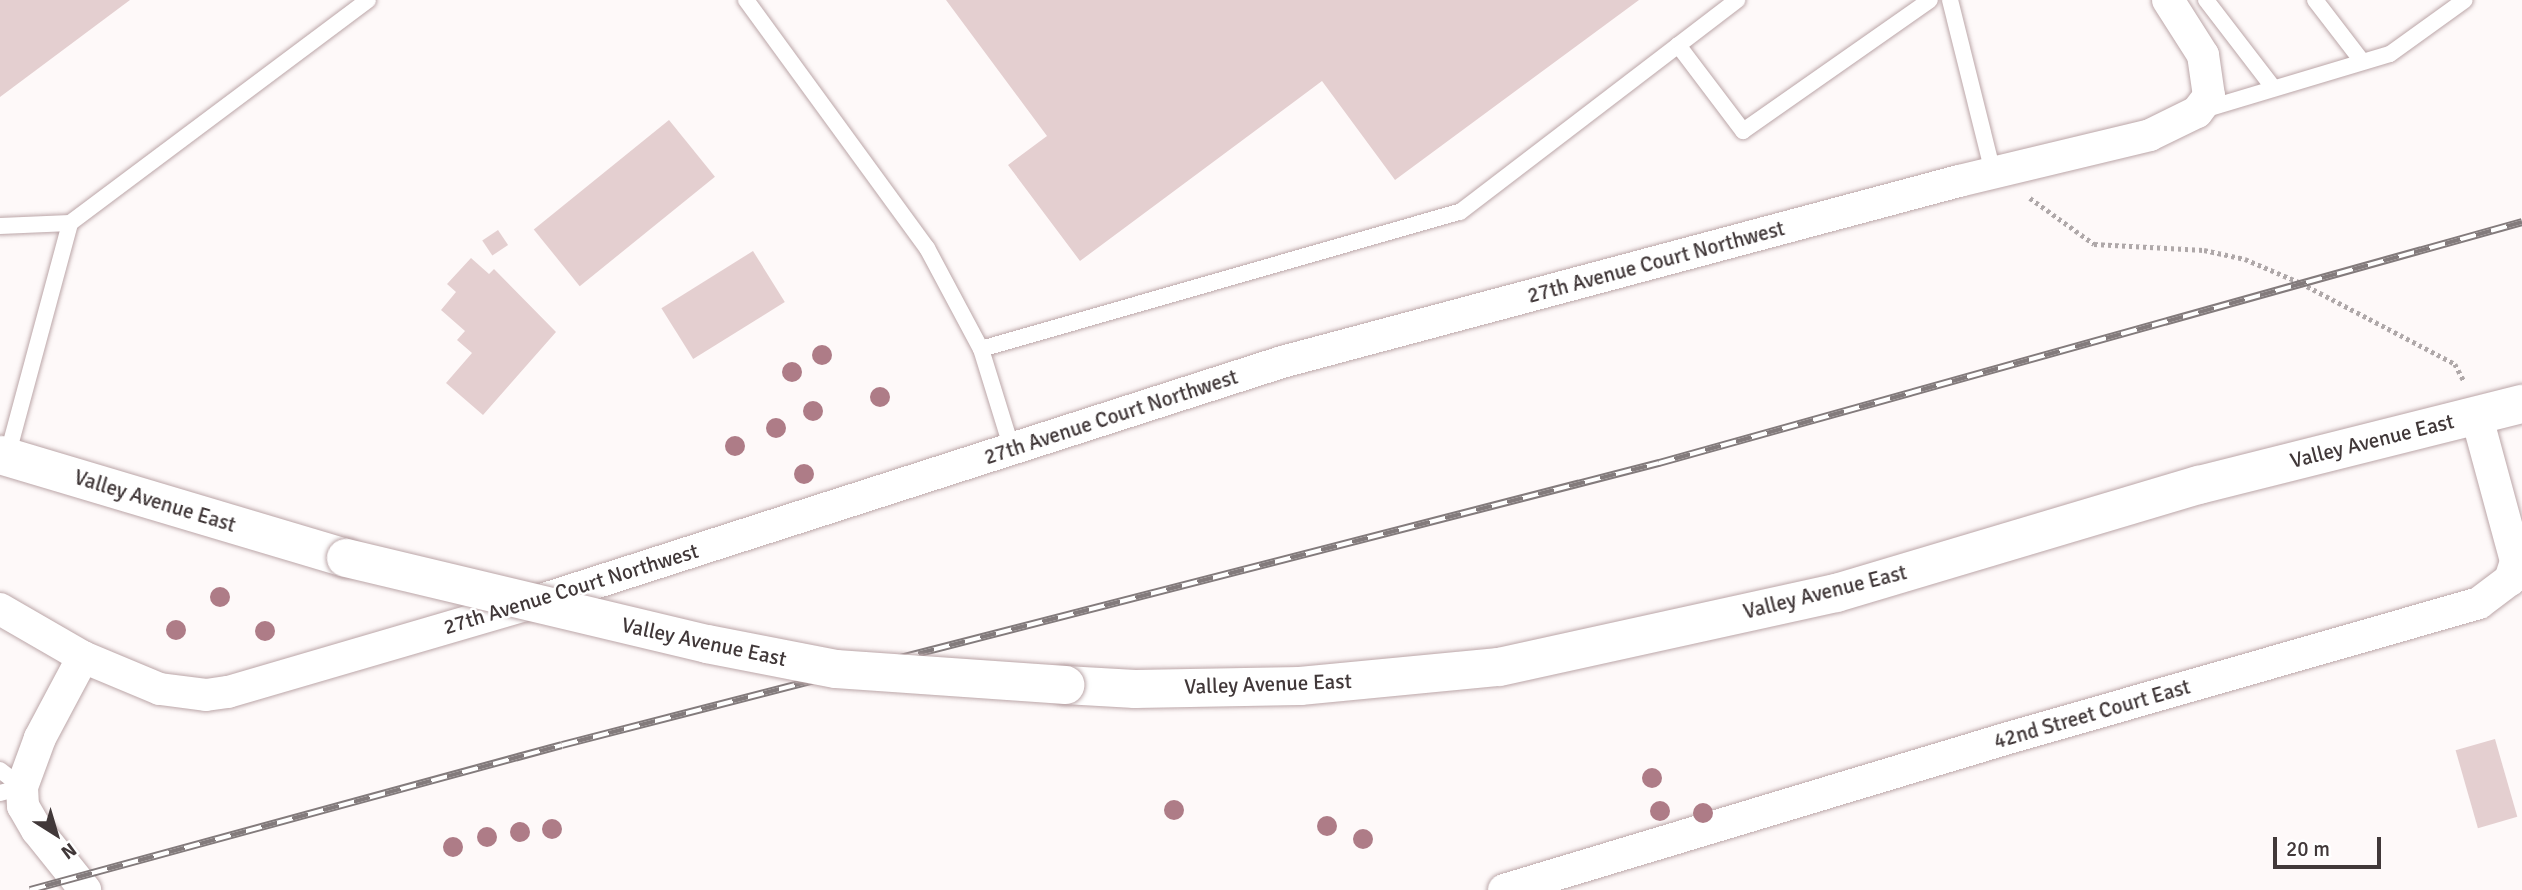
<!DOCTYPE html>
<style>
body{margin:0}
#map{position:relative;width:2522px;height:890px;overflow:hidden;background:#fef9f9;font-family:Signika,sans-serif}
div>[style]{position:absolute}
.building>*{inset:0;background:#e4cfd0;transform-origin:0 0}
.path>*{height:4.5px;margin-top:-2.25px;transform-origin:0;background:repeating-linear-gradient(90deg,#afa8a9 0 3.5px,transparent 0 7px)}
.roads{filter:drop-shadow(0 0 2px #bba6a8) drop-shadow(0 0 2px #bba6a8)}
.service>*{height:16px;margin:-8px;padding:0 8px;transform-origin:8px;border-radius:8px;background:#fff}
.minor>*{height:32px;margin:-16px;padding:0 16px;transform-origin:16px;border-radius:16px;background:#fff}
.secondary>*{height:38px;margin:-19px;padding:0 19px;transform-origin:19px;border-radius:19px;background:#fff}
.rail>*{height:8px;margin-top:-4px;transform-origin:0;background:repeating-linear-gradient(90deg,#fff 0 16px,#837b7c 0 32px);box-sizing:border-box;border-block:2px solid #837b7c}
.bridges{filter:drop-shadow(0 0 2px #bba6a8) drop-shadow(0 0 2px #bba6a8)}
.secondary-bridge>*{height:38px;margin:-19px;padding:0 19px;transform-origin:19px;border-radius:19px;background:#fff}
.trees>*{width:20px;height:20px;margin:-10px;border-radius:50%;background:#ae7c87}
span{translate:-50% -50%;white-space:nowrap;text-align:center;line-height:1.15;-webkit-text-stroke:5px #fff;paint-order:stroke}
.street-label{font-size:21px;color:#413839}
.north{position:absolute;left:21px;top:799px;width:70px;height:70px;-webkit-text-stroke:5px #fff;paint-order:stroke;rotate:143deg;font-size:19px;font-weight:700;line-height:28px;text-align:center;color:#413839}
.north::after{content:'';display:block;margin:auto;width:24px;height:32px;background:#413839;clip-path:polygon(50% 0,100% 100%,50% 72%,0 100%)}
.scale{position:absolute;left:2273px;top:837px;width:108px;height:32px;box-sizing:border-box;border:4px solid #413839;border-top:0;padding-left:9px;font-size:21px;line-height:24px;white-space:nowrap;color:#413839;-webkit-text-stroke:5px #fff;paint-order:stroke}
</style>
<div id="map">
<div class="building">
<i style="clip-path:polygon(0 0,130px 0,0 97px)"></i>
<i style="clip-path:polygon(946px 0,1639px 0,1395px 180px,1322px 81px,1080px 261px,1008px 165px,1047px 136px)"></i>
<i style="left:669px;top:120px;width:73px;height:174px;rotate:51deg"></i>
<i style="left:498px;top:230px;width:18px;height:19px;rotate:56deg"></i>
<i style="left:753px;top:251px;width:60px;height:108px;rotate:58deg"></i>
<i style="clip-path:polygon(471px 258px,489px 274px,494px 269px,556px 332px,483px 415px,446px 383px,472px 353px,457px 340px,465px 331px,441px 310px,456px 292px,447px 284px)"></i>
<i style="left:2495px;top:739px;width:81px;height:41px;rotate:74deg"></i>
</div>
<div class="path">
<i style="left:2030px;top:198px;width:79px;rotate:35.7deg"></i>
<i style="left:2094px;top:244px;width:110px;rotate:3.1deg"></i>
<i style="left:2204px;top:250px;width:42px;rotate:12.4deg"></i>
<i style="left:2245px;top:259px;width:61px;rotate:23.2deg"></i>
<i style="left:2301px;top:283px;width:174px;rotate:27.7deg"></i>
<i style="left:2455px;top:364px;width:19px;rotate:62deg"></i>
</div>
<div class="roads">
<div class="service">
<i style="left:746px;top:0;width:307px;rotate:53.9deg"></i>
<i style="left:927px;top:248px;width:115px;rotate:61.9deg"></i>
<i style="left:981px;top:349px;width:105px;rotate:72.8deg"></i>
<i style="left:1950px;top:0;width:178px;rotate:76deg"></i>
<i style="left:2206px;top:0;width:108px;rotate:52.5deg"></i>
<i style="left:2315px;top:0;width:77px;rotate:52.4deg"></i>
<i style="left:1678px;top:45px;width:108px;rotate:52.9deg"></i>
<i style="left:1743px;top:131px;width:228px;rotate:-35deg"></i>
<i style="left:2203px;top:110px;width:195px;rotate:-16.7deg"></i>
<i style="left:2390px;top:54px;width:92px;rotate:-35.8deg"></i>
<i style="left:0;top:226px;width:70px;rotate:-2.5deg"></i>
<i style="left:981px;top:349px;width:498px;rotate:-16deg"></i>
<i style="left:1460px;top:212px;width:349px;rotate:-37.4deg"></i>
<i style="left:7px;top:457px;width:242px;rotate:-74.9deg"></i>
<i style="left:70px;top:223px;width:372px;rotate:-36.8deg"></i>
<i style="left:0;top:770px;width:28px;rotate:38deg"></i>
<i style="left:0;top:793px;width:23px;rotate:-15deg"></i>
</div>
<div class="minor">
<i style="left:0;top:609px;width:96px;rotate:30deg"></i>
<i style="left:83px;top:657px;width:92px;rotate:118deg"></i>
<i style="left:40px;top:738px;width:52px;rotate:110.2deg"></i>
<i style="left:22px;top:787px;width:19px;rotate:87deg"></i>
<i style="left:23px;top:806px;width:28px;rotate:60deg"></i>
<i style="left:37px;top:830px;width:77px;rotate:51.3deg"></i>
<i style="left:83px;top:657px;width:83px;rotate:22.6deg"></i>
<i style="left:160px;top:689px;width:46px;rotate:7.4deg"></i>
<i style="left:206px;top:695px;width:22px;rotate:-8deg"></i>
<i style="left:228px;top:692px;width:320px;rotate:-16.3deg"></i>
<i style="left:535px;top:602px;width:785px;rotate:-17.81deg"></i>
<i style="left:1282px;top:362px;width:701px;rotate:-14.97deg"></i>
<i style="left:1959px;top:181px;width:196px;rotate:-13.5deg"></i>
<i style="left:2150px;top:135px;width:52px;rotate:-26.1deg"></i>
<i style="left:2197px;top:112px;width:20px;rotate:-53deg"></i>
<i style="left:2209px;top:96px;width:41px;rotate:-98.3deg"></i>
<i style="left:2203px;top:55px;width:65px;rotate:-122.5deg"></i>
<i style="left:1504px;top:890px;width:523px;rotate:-16.77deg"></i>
<i style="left:2005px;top:739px;width:493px;rotate:-16deg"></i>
<i style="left:2479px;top:603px;width:39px;rotate:-37deg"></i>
<i style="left:2510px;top:580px;width:20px;rotate:-72deg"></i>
<i style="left:2516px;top:561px;width:152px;rotate:-105.2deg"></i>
</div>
<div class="secondary">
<i style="left:0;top:455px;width:361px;rotate:16.6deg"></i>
<i style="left:1065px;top:685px;width:70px;rotate:3.3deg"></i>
<i style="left:1135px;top:689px;width:165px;rotate:-1deg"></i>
<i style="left:1300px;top:686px;width:200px;rotate:-5.5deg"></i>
<i style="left:1499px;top:667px;width:345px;rotate:-12.4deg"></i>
<i style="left:1836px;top:593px;width:379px;rotate:-16.6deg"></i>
<i style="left:2199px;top:485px;width:333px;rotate:-14.1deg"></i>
</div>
</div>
<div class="rail">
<i style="left:30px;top:890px;width:551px;rotate:-15.25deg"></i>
<i style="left:562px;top:745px;width:1133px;rotate:-14.42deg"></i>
<i style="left:1659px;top:463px;width:896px;rotate:-15.6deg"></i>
</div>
<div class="bridges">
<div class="secondary-bridge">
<i style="left:346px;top:558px;width:371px;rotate:13.4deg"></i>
<i style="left:707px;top:644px;width:131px;rotate:11deg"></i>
<i style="left:836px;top:669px;width:230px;rotate:4deg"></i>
</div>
</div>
<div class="trees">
<i style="left:822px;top:355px"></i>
<i style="left:792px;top:372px"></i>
<i style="left:880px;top:397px"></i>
<i style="left:813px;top:411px"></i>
<i style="left:776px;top:428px"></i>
<i style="left:735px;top:446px"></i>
<i style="left:804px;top:474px"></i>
<i style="left:220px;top:597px"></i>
<i style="left:176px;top:630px"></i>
<i style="left:265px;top:631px"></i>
<i style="left:1652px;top:778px"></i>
<i style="left:1174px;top:810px"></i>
<i style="left:1660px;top:811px"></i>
<i style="left:1703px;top:813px"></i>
<i style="left:1327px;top:826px"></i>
<i style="left:552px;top:829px"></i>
<i style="left:520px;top:832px"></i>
<i style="left:487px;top:837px"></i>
<i style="left:1363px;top:839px"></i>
<i style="left:453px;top:847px"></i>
</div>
<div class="street-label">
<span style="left:1656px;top:262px;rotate:-15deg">27th Avenue Court Northwest</span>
<span style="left:1111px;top:417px;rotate:-18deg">27th Avenue Court Northwest</span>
<span style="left:2372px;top:441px;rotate:-14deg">Valley Avenue East</span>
<span style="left:155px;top:501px;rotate:17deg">Valley Avenue East</span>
<span style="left:571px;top:589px;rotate:-17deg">27th Avenue Court Northwest</span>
<span style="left:1825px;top:592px;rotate:-14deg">Valley Avenue East</span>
<span style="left:704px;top:642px;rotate:12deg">Valley Avenue East</span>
<span style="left:1268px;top:684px;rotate:-2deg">Valley Avenue East</span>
<span style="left:2092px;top:714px;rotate:-16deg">42nd Street Court East</span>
</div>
<div class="north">N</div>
<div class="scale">20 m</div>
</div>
